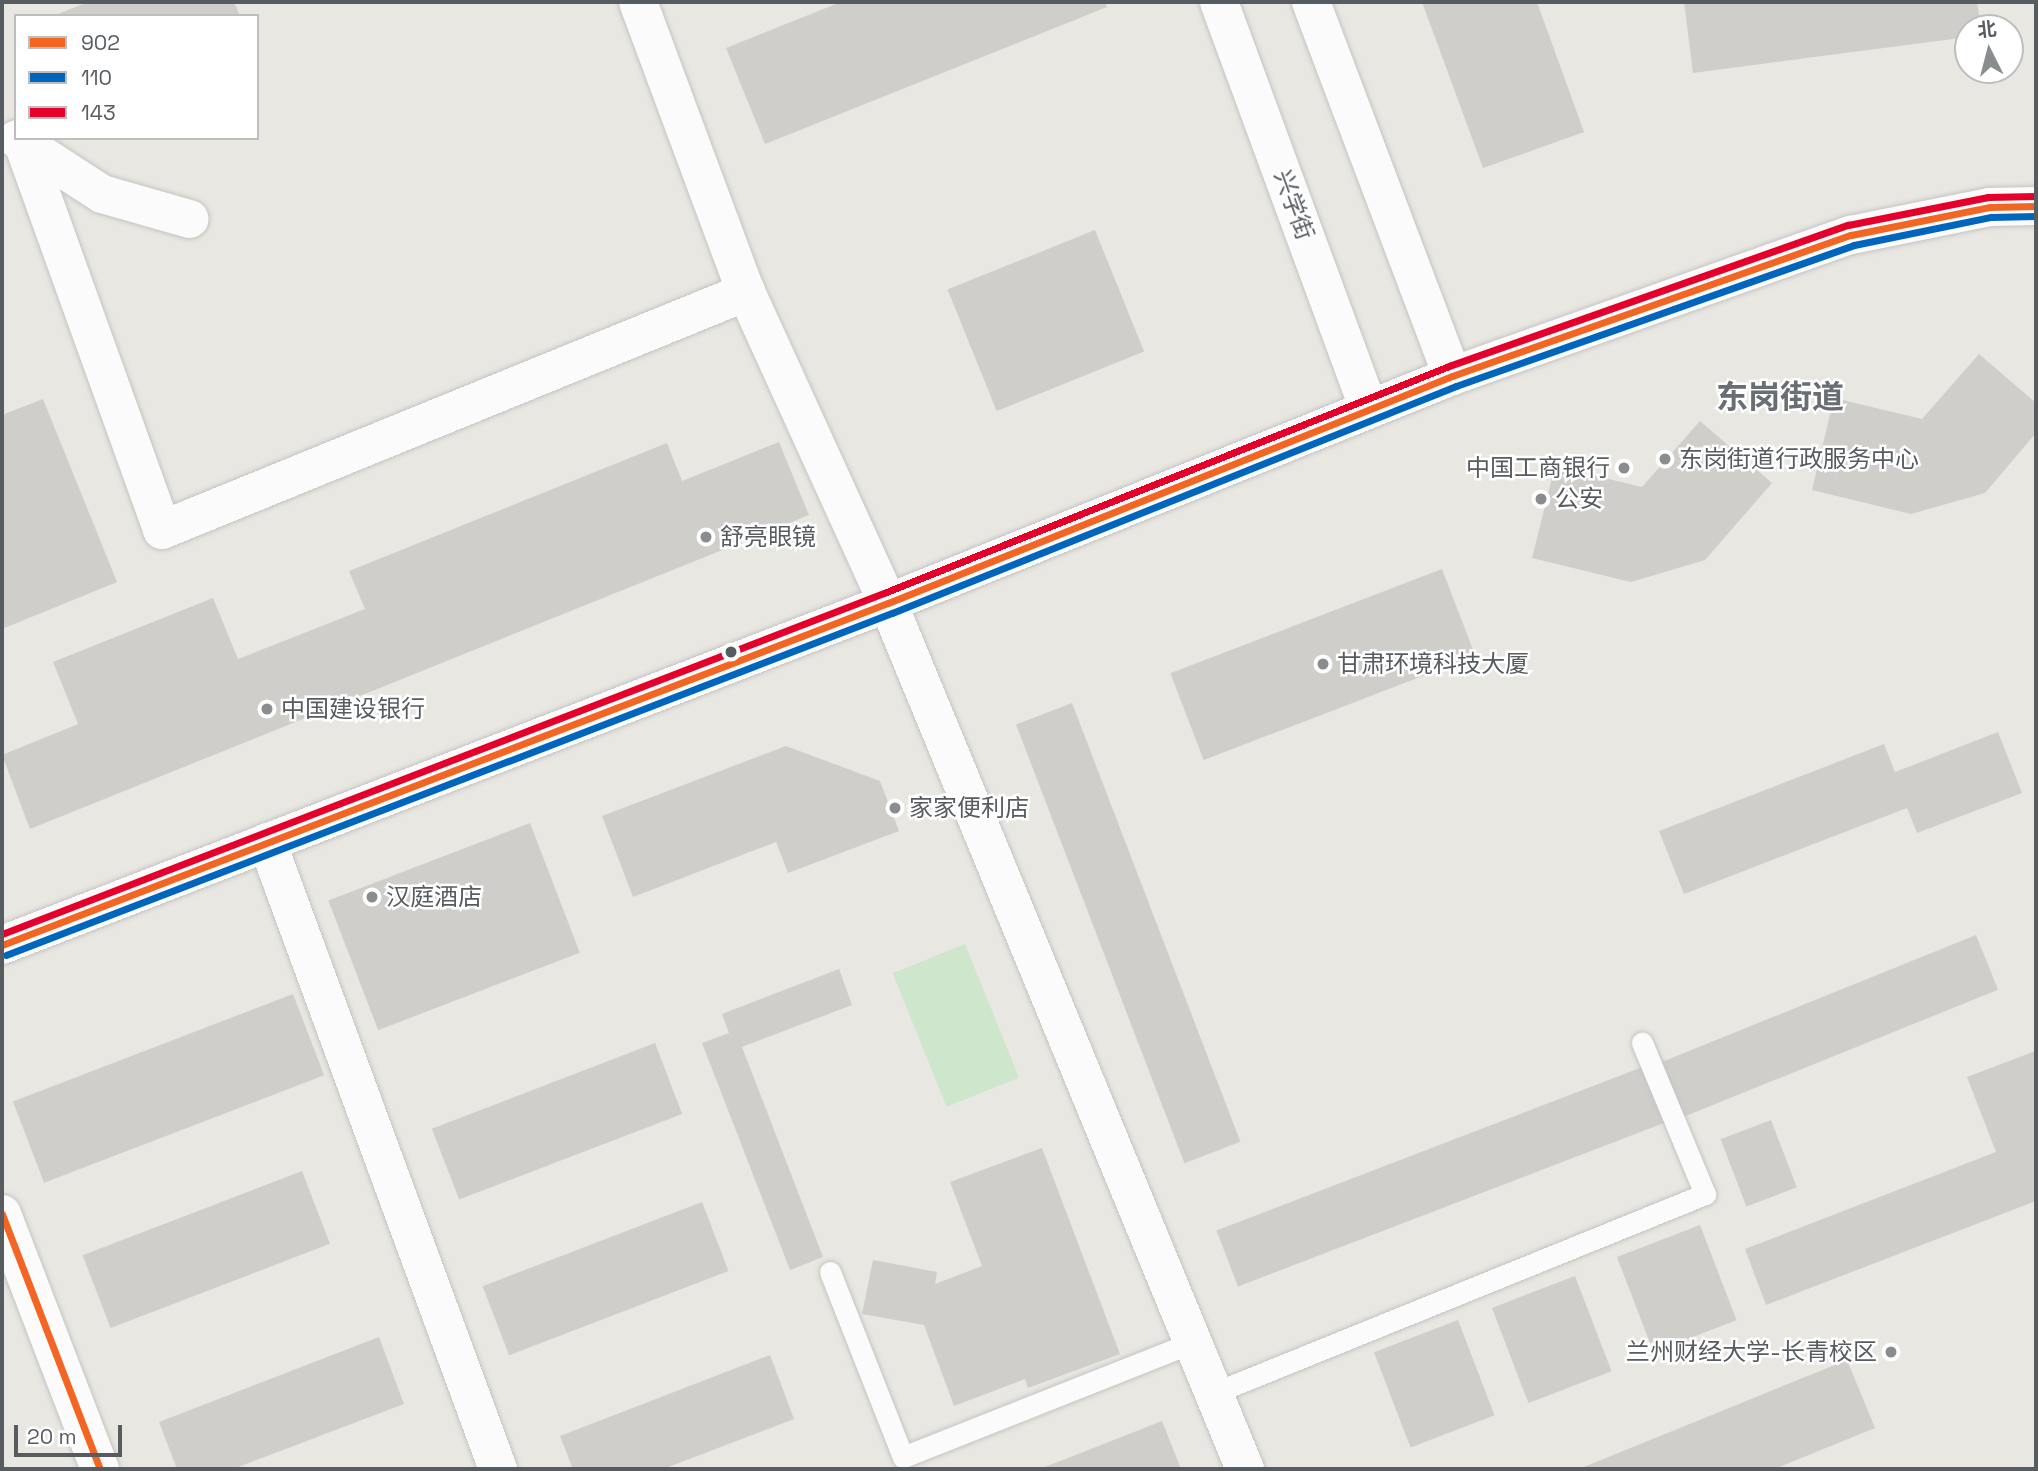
<!DOCTYPE html>
<meta charset="utf-8">
<style>
body{margin:0}
#map{position:relative;width:2038px;height:1471px;overflow:hidden;background:#e8e7e2;font-family:"Space Grotesk","Noto Sans SC",sans-serif}
div>[style]{position:absolute}
.green>*{inset:0;background:#cee6cb;transform-origin:0 0}
.building>*{inset:0;background:#cfcecb;transform-origin:0 0}
.roads{filter:drop-shadow(0 0 2px #c4c4c3) drop-shadow(0 0 2px #c4c4c3)}
.lane>*{height:21px;margin:-10.5px;padding:0 10.5px;transform-origin:10.5px;border-radius:10.5px;background:#fcfbfb}
.street>*{height:38px;margin:-19px;padding:0 19px;transform-origin:19px;border-radius:19px;background:#fcfbfb}
.secondary>*{height:38px;margin:-19px;padding:0 19px;transform-origin:19px;border-radius:19px;background:#fcfbfb}
.bus-1>*{height:7px;margin:-3.5px;padding:0 3.5px;transform-origin:3.5px;border-radius:3.5px;background:#f26522}
.bus-2>*{height:7px;margin:-3.5px;padding:0 3.5px;transform-origin:3.5px;border-radius:3.5px;background:#0065bd}
.bus-3>*{height:7px;margin:-3.5px;padding:0 3.5px;transform-origin:3.5px;border-radius:3.5px;background:#e4002b}
.dots>*{width:19px;height:19px;translate:-50% -50%;box-sizing:border-box;border:4px solid #fff;border-radius:50%}
span{translate:-50% -50%;white-space:nowrap;text-align:center;line-height:1.15;-webkit-text-stroke:5px #fff;paint-order:stroke}
.street-label{font-size:24px;color:#575c61}
.poi-label{font-size:24px;color:#575c61}
.left{translate:0 -50%;text-align:left}
.right{translate:-100% -50%;text-align:right}
.district-label{font-size:32px;color:#686e73;font-weight:700}
.frame{position:absolute;inset:0;border:4px solid #575c61;pointer-events:none}
.legend{position:absolute;left:14px;top:14px;width:245px;height:126px;box-sizing:border-box;background:#fff;border:2px solid #bcbec0;margin:0;padding:9px 12px;list-style:none;font-size:21px;color:#575c61}
.legend li{display:flex;align-items:center;gap:14px;height:35px}
.legend b{width:35px;border:2px solid #bcbec0}
.north{position:absolute;left:1954px;top:14px;width:70px;height:70px;box-sizing:border-box;background:#fff;border:2px solid #bcbec0;border-radius:50%;rotate:354deg;font-size:19px;font-weight:700;line-height:28px;text-align:center;color:#575c61}
.north::after{content:'';display:block;margin:auto;width:24px;height:32px;background:#8a8d8e;clip-path:polygon(50% 0,100% 100%,50% 72%,0 100%)}
.scale{position:absolute;left:14px;top:1425px;width:108px;height:32px;box-sizing:border-box;border:4px solid #575c61;border-top:0;padding-left:9px;font-size:21px;line-height:24px;white-space:nowrap;color:#575c61;-webkit-text-stroke:5px #fff;paint-order:stroke}
</style>
<div id="map">
<div class="green">
<i style="left:965px;top:944px;width:144px;height:78px;rotate:68deg"></i>
</div>
<div class="building">
<i style="clip-path:polygon(88px 2px,234px 2px,240px 16px,53px 16px)"></i>
<i style="clip-path:polygon(841px 2px,1105px 2px,1107px 7px,765px 144px,726px 48px)"></i>
<i style="clip-path:polygon(1422px 2px,1537px 2px,1584px 132px,1483px 168px)"></i>
<i style="clip-path:polygon(1684px 2px,1977px 2px,1981px 28px,1968px 28px,1968px 37px,1693px 73px)"></i>
<i style="left:1095px;top:230px;width:131px;height:159px;rotate:68deg"></i>
<i style="clip-path:polygon(1979px 354px,2036px 403px,2036px 433px,1985px 493px,1911px 514px,1812px 490px,1834px 398px,1922px 419px)"></i>
<i style="clip-path:polygon(43px 399px,117px 582px,2px 629px,2px 415px)"></i>
<i style="clip-path:polygon(1700px 421px,1772px 483px,1705px 560px,1631px 582px,1532px 558px,1555px 466px,1642px 487px)"></i>
<i style="clip-path:polygon(779px 442px,809px 515px,30px 829px,2px 755px,78px 724px,53px 662px,213px 598px,238px 659px,365px 609px,349px 571px,667px 443px,682px 481px)"></i>
<i style="left:1442px;top:569px;width:93px;height:291px;rotate:69deg"></i>
<i style="left:1072px;top:703px;width:470px;height:60px;rotate:69deg"></i>
<i style="clip-path:polygon(1998px 732px,2022px 793px,1917px 833px,1907px 808px,1684px 894px,1659px 831px,1884px 744px,1895px 772px)"></i>
<i style="clip-path:polygon(786px 746px,880px 781px,899px 831px,788px 873px,776px 842px,633px 897px,602px 816px)"></i>
<i style="left:530px;top:823px;width:139px;height:216px;rotate:69deg"></i>
<i style="left:1976px;top:935px;width:59px;height:341px;rotate:68deg"></i>
<i style="clip-path:polygon(839px 969px,852px 1005px,742px 1047px,823px 1257px,790px 1270px,702px 1043px,729px 1033px,722px 1014px)"></i>
<i style="left:293px;top:994px;width:87px;height:300px;rotate:69deg"></i>
<i style="left:655px;top:1043px;width:76px;height:239px;rotate:69deg"></i>
<i style="clip-path:polygon(2035px 1051px,2036px 1201px,1766px 1305px,1745px 1249px,1996px 1152px,1967px 1077px)"></i>
<i style="left:1645px;top:1066px;width:60px;height:459px;rotate:69deg"></i>
<i style="left:1771px;top:1120px;width:72px;height:54px;rotate:69deg"></i>
<i style="clip-path:polygon(1042px 1148px,1120px 1354px,1028px 1388px,1025px 1379px,954px 1406px,924px 1325px,862px 1314px,873px 1260px,937px 1272px,935px 1284px,982px 1266px,950px 1182px)"></i>
<i style="left:302px;top:1171px;width:78px;height:235px;rotate:69deg"></i>
<i style="left:702px;top:1202px;width:74px;height:235px;rotate:69deg"></i>
<i style="left:1700px;top:1225px;width:102px;height:89px;rotate:69deg"></i>
<i style="left:1575px;top:1276px;width:102px;height:89px;rotate:69deg"></i>
<i style="left:1458px;top:1320px;width:102px;height:90px;rotate:69deg"></i>
<i style="clip-path:polygon(379px 1337px,404px 1404px,233px 1469px,177px 1469px,159px 1422px)"></i>
<i style="clip-path:polygon(770px 1355px,794px 1419px,663px 1469px,573px 1469px,560px 1436px)"></i>
<i style="clip-path:polygon(1847px 1360px,1875px 1428px,1774px 1469px,1579px 1469px)"></i>
<i style="clip-path:polygon(1162px 1421px,1181px 1469px,1040px 1469px)"></i>
</div>
<div class="roads">
<div class="lane">
<i style="left:830px;top:1272px;width:199px;rotate:68.5deg"></i>
<i style="left:903px;top:1457px;width:312px;rotate:-21.6deg"></i>
<i style="left:1214px;top:1393px;width:530px;rotate:-22.06deg"></i>
<i style="left:1705px;top:1194px;width:164px;rotate:-112.6deg"></i>
</div>
<div class="street">
<i style="left:638px;top:2px;width:309px;rotate:69.6deg"></i>
<i style="left:746px;top:292px;width:342px;rotate:65.5deg"></i>
<i style="left:888px;top:603px;width:937px;rotate:67.6deg"></i>
<i style="left:17px;top:139px;width:101px;rotate:32.9deg"></i>
<i style="left:102px;top:194px;width:91px;rotate:15.9deg"></i>
<i style="left:24px;top:146px;width:408px;rotate:70.2deg"></i>
<i style="left:162px;top:530px;width:631px;rotate:-22.17deg"></i>
<i style="left:267px;top:842px;width:668px;rotate:69.78deg"></i>
</div>
<div class="secondary">
<i style="left:1219px;top:2px;width:434px;rotate:69.8deg"></i>
<i style="left:1311px;top:2px;width:400px;rotate:69.3deg"></i>
<i style="left:2px;top:945px;width:950px;rotate:-21.11deg"></i>
<i style="left:888px;top:603px;width:608px;rotate:-21.92deg"></i>
<i style="left:1452px;top:376px;width:423px;rotate:-19.5deg"></i>
<i style="left:1851px;top:235px;width:142px;rotate:-11.4deg"></i>
<i style="left:1990px;top:207px;width:46px;rotate:-1.2deg"></i>
<i style="left:2px;top:1214px;width:273px;rotate:69deg"></i>
</div>
</div>
<div class="bus-1">
<i style="left:2px;top:945px;width:950px;rotate:-21.11deg"></i>
<i style="left:888px;top:603px;width:608px;rotate:-21.92deg"></i>
<i style="left:1452px;top:376px;width:423px;rotate:-19.5deg"></i>
<i style="left:1851px;top:235px;width:142px;rotate:-11.4deg"></i>
<i style="left:1990px;top:207px;width:46px;rotate:-1.2deg"></i>
<i style="left:2px;top:1214px;width:273px;rotate:69deg"></i>
</div>
<div class="bus-2">
<i style="left:6px;top:955px;width:950px;rotate:-21.11deg"></i>
<i style="left:892px;top:613px;width:608px;rotate:-21.92deg"></i>
<i style="left:1456px;top:386px;width:422px;rotate:-19.5deg"></i>
<i style="left:1854px;top:245px;width:140px;rotate:-11.6deg"></i>
<i style="left:1991px;top:217px;width:45px;rotate:-1.3deg"></i>
</div>
<div class="bus-3">
<i style="left:2px;top:934px;width:946px;rotate:-21.14deg"></i>
<i style="left:884px;top:593px;width:609px;rotate:-21.89deg"></i>
<i style="left:1449px;top:366px;width:423px;rotate:-19.5deg"></i>
<i style="left:1848px;top:225px;width:143px;rotate:-11.3deg"></i>
<i style="left:1988px;top:197px;width:48px;rotate:-1.2deg"></i>
</div>
<div class="dots">
<i style="left:1665px;top:459px;background:#8a8d8e"></i>
<i style="left:1624px;top:468px;background:#8a8d8e"></i>
<i style="left:1541px;top:499px;background:#8a8d8e"></i>
<i style="left:706px;top:537px;background:#8a8d8e"></i>
<i style="left:731px;top:652px;background:#575c61"></i>
<i style="left:1323px;top:664px;background:#8a8d8e"></i>
<i style="left:267px;top:709px;background:#8a8d8e"></i>
<i style="left:895px;top:808px;background:#8a8d8e"></i>
<i style="left:372px;top:897px;background:#8a8d8e"></i>
<i style="left:1891px;top:1352px;background:#8a8d8e"></i>
</div>
<div class="street-label">
<span style="left:1294px;top:205px;rotate:70deg">兴学街</span>
</div>
<div class="poi-label">
<span class="left" style="left:1679px;top:459px">东岗街道行政服务中心</span>
<span class="right" style="left:1610px;top:468px">中国工商银行</span>
<span class="left" style="left:1555px;top:499px">公安</span>
<span class="left" style="left:720px;top:537px">舒亮眼镜</span>
<span class="left" style="left:1337px;top:664px">甘肃环境科技大厦</span>
<span class="left" style="left:281px;top:709px">中国建设银行</span>
<span class="left" style="left:909px;top:808px">家家便利店</span>
<span class="left" style="left:386px;top:897px">汉庭酒店</span>
<span class="right" style="left:1877px;top:1352px">兰州财经大学-长青校区</span>
</div>
<div class="district-label">
<span style="left:1780px;top:397px">东岗街道</span>
</div>
<div class="frame"></div>
<ul class="legend">
<li><b style="height:9px;background:#f26522"></b>902</li>
<li><b style="height:9px;background:#0065bd"></b>110</li>
<li><b style="height:9px;background:#e4002b"></b>143</li>
</ul>
<div class="north">北</div>
<div class="scale">20 m</div>
</div>
